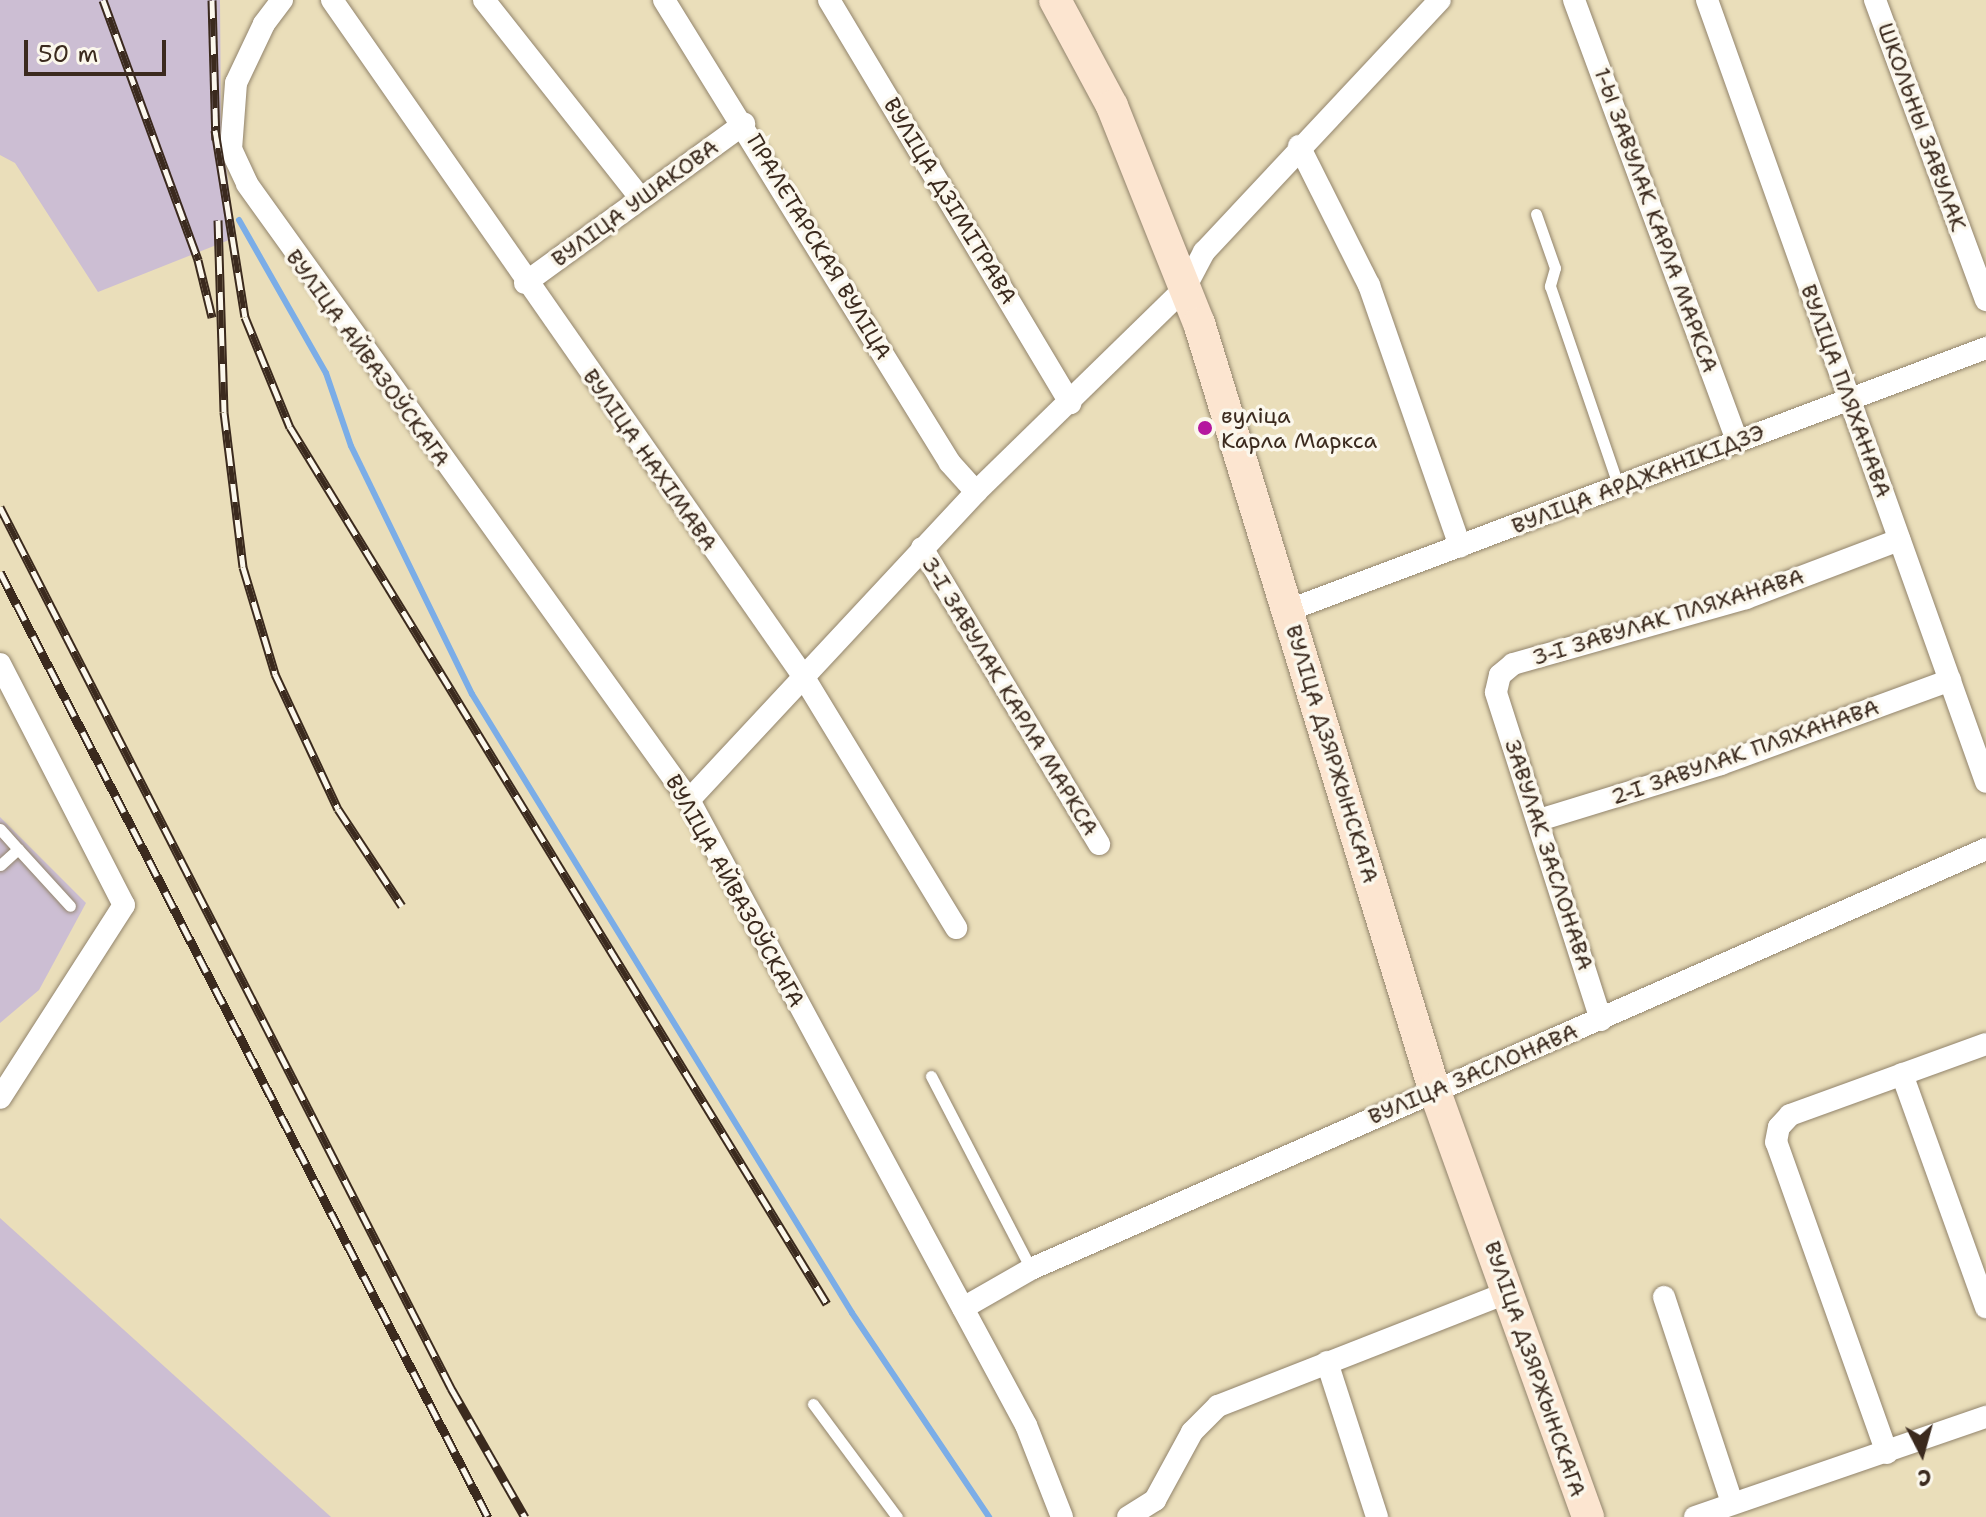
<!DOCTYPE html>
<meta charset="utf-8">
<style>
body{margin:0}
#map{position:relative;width:1986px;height:1517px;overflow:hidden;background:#eadeba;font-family:"Shantell Sans",sans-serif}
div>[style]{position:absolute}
.industrial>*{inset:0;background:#ccbed3}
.stream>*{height:6px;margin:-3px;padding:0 3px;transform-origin:3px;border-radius:3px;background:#7bade7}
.roads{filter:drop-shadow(0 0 2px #92846c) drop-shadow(0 0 2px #92846c)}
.lane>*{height:11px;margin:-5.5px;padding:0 5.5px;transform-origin:5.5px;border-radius:5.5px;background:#fff}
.street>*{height:22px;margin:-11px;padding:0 11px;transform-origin:11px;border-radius:11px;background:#fff}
.secondary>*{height:32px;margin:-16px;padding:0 16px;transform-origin:16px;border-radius:16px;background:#fce5d0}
.rail>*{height:9px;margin-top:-4.5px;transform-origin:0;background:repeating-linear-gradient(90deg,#fbf7ec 0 18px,#3b2a1e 0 36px);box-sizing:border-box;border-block:2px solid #3b2a1e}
.dots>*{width:22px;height:22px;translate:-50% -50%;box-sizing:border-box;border:4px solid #fbf7ec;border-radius:50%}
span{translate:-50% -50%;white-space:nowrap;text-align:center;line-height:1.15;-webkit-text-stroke:7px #fbf7ec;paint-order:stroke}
.street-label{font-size:22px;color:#3b2a1e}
.poi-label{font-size:22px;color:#3b2a1e}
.left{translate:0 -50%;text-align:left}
.north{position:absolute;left:1882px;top:1413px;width:80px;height:80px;-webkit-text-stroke:6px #fbf7ec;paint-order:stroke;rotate:174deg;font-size:22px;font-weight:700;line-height:32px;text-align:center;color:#3b2a1e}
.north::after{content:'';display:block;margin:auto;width:28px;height:36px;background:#3b2a1e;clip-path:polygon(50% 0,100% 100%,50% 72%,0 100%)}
.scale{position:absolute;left:24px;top:40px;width:142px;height:36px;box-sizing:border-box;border:4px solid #3b2a1e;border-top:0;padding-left:10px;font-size:24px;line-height:28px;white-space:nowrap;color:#3b2a1e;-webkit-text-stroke:6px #fbf7ec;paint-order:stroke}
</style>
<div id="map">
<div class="industrial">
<i style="clip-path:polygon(0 0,220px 0,221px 116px,234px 238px,98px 292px,15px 163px,0 155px)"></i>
<i style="clip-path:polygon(0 817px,86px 903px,39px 990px,0 1023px)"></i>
<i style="clip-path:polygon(0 1218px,331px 1517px,0 1517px)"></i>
</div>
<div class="stream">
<i style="left:239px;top:220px;width:176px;rotate:60.4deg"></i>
<i style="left:326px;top:373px;width:77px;rotate:71.1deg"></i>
<i style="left:351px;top:446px;width:276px;rotate:64deg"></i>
<i style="left:472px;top:694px;width:726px;rotate:58.45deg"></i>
<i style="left:852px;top:1313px;width:246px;rotate:56.1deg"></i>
</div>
<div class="roads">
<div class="lane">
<i style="left:1536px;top:214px;width:57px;rotate:70.6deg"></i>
<i style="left:1555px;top:268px;width:19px;rotate:106deg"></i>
<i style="left:1550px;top:286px;width:213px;rotate:71.1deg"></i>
<i style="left:0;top:829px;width:27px;rotate:48deg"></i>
<i style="left:18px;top:849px;width:24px;rotate:138deg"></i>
<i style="left:18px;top:849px;width:77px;rotate:47.6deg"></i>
<i style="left:931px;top:1076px;width:217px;rotate:62.6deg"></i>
<i style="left:813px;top:1404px;width:141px;rotate:53.4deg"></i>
</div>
<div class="street">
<i style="left:282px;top:0;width:30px;rotate:127deg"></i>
<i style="left:264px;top:24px;width:65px;rotate:115.4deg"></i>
<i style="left:236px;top:83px;width:66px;rotate:94.3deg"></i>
<i style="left:231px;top:149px;width:38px;rotate:65deg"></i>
<i style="left:247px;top:184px;width:758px;rotate:54.34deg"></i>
<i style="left:689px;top:800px;width:710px;rotate:61.67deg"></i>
<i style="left:1026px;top:1425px;width:99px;rotate:68.6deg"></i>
<i style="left:332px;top:0;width:824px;rotate:55.13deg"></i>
<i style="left:803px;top:676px;width:295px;rotate:58.7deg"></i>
<i style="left:484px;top:0;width:253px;rotate:51.7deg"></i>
<i style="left:664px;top:0;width:544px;rotate:58.3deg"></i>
<i style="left:950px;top:463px;width:39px;rotate:48deg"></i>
<i style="left:829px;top:0;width:470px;rotate:59.1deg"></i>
<i style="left:1574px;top:0;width:470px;rotate:69.7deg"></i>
<i style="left:1707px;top:0;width:830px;rotate:70.36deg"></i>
<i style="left:1875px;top:0;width:320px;rotate:69.7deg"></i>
<i style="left:1299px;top:146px;width:156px;rotate:63.3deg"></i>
<i style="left:1369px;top:285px;width:277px;rotate:70.8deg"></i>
<i style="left:525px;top:283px;width:271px;rotate:-36deg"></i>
<i style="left:922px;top:548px;width:345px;rotate:59.1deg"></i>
<i style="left:1289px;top:610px;width:745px;rotate:-20.6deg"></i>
<i style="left:0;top:664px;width:271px;rotate:62.8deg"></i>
<i style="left:124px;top:905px;width:229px;rotate:122.7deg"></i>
<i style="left:689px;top:800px;width:421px;rotate:-47deg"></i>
<i style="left:976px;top:492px;width:292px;rotate:-44.3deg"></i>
<i style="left:1185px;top:288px;width:41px;rotate:-62.2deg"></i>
<i style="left:1204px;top:252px;width:345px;rotate:-46.9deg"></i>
<i style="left:1539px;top:820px;width:190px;rotate:-17.1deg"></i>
<i style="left:1721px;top:764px;width:244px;rotate:-20.1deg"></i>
<i style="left:1601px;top:1020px;width:344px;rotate:-107.8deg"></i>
<i style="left:1496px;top:692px;width:17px;rotate:-77deg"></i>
<i style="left:1500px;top:675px;width:17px;rotate:-40deg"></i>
<i style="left:1513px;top:664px;width:242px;rotate:-15.8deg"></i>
<i style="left:1746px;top:598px;width:164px;rotate:-20.8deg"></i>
<i style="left:1902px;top:1074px;width:248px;rotate:70.2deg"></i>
<i style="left:1664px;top:1297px;width:217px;rotate:71.7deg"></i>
<i style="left:963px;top:1308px;width:78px;rotate:-29.8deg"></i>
<i style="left:1031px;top:1269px;width:1043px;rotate:-23.74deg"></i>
<i style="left:1327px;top:1362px;width:163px;rotate:72.1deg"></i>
<i style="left:1887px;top:1453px;width:330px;rotate:-109.6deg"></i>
<i style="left:1776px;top:1142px;width:15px;rotate:-79deg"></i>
<i style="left:1779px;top:1127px;width:16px;rotate:-47deg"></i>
<i style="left:1790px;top:1115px;width:208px;rotate:-19.9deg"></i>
<i style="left:1128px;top:1517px;width:32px;rotate:-32deg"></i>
<i style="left:1155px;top:1500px;width:77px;rotate:-61.4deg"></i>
<i style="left:1192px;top:1432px;width:37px;rotate:-45deg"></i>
<i style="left:1218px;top:1406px;width:313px;rotate:-21.4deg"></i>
<i style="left:1695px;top:1517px;width:308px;rotate:-19deg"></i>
</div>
<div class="secondary">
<i style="left:1055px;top:0;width:120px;rotate:61.7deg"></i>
<i style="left:1112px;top:106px;width:234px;rotate:68.2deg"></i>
<i style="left:1199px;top:323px;width:801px;rotate:72.94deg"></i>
<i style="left:1434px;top:1089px;width:455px;rotate:70.2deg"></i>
</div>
</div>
<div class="rail">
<i style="left:103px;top:0;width:277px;rotate:69.9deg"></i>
<i style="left:198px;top:260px;width:59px;rotate:76.2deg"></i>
<i style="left:212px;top:0;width:140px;rotate:88.4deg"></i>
<i style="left:215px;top:130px;width:189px;rotate:80.9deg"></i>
<i style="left:245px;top:317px;width:119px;rotate:67.8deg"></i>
<i style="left:290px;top:427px;width:1028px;rotate:58.52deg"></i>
<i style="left:218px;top:220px;width:192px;rotate:88.2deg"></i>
<i style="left:224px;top:412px;width:156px;rotate:83deg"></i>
<i style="left:243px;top:567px;width:112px;rotate:73.3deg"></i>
<i style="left:275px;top:674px;width:149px;rotate:65deg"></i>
<i style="left:338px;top:809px;width:116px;rotate:56.6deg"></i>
<i style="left:0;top:507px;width:990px;rotate:62.89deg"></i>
<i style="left:451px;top:1388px;width:149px;rotate:60.2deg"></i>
<i style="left:0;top:572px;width:1064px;rotate:62.69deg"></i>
</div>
<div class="dots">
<i style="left:1205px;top:428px;background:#b5179e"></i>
</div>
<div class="street-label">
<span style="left:1922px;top:127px;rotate:70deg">ШКОЛЬНЫ ЗАВУЛАК</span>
<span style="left:950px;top:201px;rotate:59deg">ВУЛІЦА ДЗІМІТРАВА</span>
<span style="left:635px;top:203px;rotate:-36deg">ВУЛІЦА УШАКОВА</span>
<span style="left:1656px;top:220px;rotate:70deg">1-Ы ЗАВУЛАК КАРЛА МАРКСА</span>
<span style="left:819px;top:247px;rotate:59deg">ПРАЛЕТАРСКАЯ ВУЛІЦА</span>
<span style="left:368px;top:358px;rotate:54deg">ВУЛІЦА АЙВАЗОЎСКАГА</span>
<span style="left:1846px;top:391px;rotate:70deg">ВУЛІЦА ПЛЯХАНАВА</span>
<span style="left:650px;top:460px;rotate:55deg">ВУЛІЦА НАХІМАВА</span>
<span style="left:1638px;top:479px;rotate:-21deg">ВУЛІЦА АРДЖАНІКІДЗЭ</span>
<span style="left:1668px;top:617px;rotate:-17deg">3-І ЗАВУЛАК ПЛЯХАНАВА</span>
<span style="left:1010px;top:696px;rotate:59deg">3-І ЗАВУЛАК КАРЛА МАРКСА</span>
<span style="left:1745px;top:752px;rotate:-19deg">2-І ЗАВУЛАК ПЛЯХАНАВА</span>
<span style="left:1332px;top:754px;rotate:73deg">ВУЛІЦА ДЗЯРЖЫНСКАГА</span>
<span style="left:1549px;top:855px;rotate:72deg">ЗАВУЛАК ЗАСЛОНАВА</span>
<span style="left:735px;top:891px;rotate:61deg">ВУЛІЦА АЙВАЗОЎСКАГА</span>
<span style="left:1473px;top:1074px;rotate:-23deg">ВУЛІЦА ЗАСЛОНАВА</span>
<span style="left:1535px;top:1369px;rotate:71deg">ВУЛІЦА ДЗЯРЖЫНСКАГА</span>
</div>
<div class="poi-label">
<span class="left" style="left:1221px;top:428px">вуліца<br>Карла Маркса</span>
</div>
<div class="north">С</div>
<div class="scale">50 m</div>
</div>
